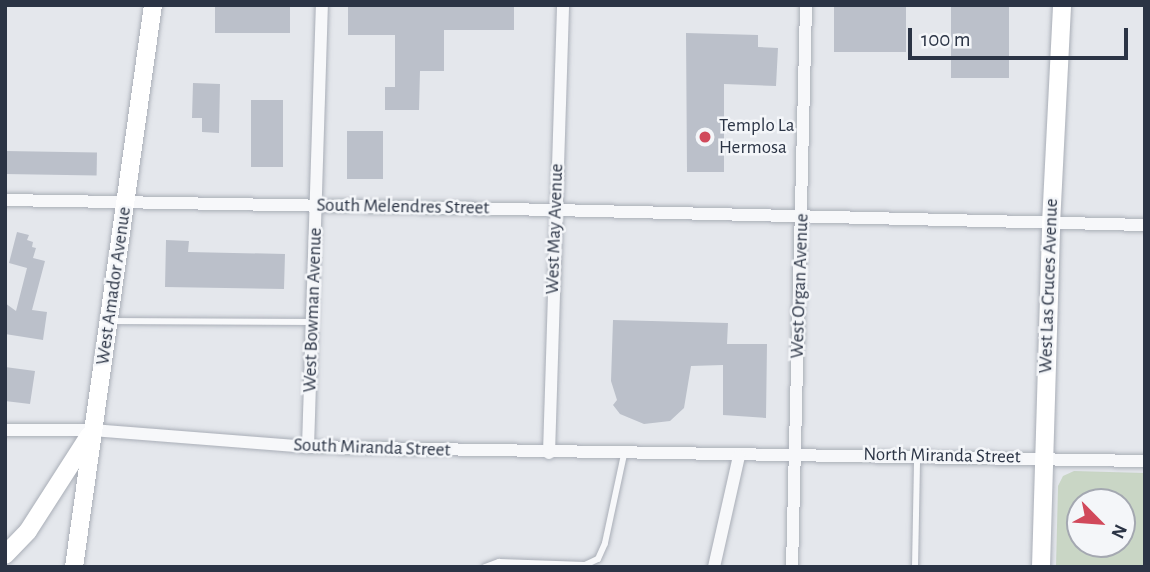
<!DOCTYPE html>
<style>
body{margin:0}
#map{position:relative;width:1150px;height:572px;overflow:hidden;background:#e4e7ec;font-family:"Alegreya Sans",sans-serif}
div>[style]{position:absolute}
.green>*{inset:0;background:#c9d6c5}
.building>*{inset:0;background:#bbc0ca;transform-origin:0 0}
.roads{filter:drop-shadow(0 0 2px #a9aeb7) drop-shadow(0 0 2px #a9aeb7)}
.lane>*{height:6px;margin:-3px;padding:0 3px;transform-origin:3px;border-radius:3px;background:#f7f8fa}
.street>*{height:12px;margin:-6px;padding:0 6px;transform-origin:6px;border-radius:6px;background:#f7f8fa}
.secondary>*{height:18px;margin:-9px;padding:0 9px;transform-origin:9px;border-radius:9px;background:#fff}
.dots>*{width:19px;height:19px;translate:-50% -50%;box-sizing:border-box;border:4px solid #f4f6f9;border-radius:50%}
span{translate:-50% -50%;white-space:nowrap;text-align:center;line-height:1.15;-webkit-text-stroke:5px #f4f6f9;paint-order:stroke}
.poi-label{font-size:19px;color:#2b3445}
.left{translate:0 -50%;text-align:left}
.street-label{font-size:19px;color:#2b3445}
.frame{position:absolute;inset:0;border:7px solid #2b3445;pointer-events:none}
.north{position:absolute;left:1066px;top:488px;width:70px;height:70px;box-sizing:border-box;background:#f4f6f9;border:2px solid #a4a8b1;border-radius:50%;rotate:115deg;font-size:19px;font-weight:700;line-height:28px;text-align:center;color:#2b3445}
.north::after{content:'';display:block;margin:auto;width:24px;height:32px;background:#d1495b;clip-path:polygon(50% 0,100% 100%,50% 72%,0 100%)}
.scale{position:absolute;left:908px;top:28px;width:220px;height:32px;box-sizing:border-box;border:4px solid #2b3445;border-top:0;padding-left:9px;font-size:21px;line-height:24px;white-space:nowrap;color:#2b3445;-webkit-text-stroke:5px #f4f6f9;paint-order:stroke}
</style>
<div id="map">
<div class="green">
<i style="clip-path:polygon(evenodd,1074px 471px,1145px 473px,1145px 567px,1056px 567px,1058px 486px,1063px 476px,1074px 471px,1080px 502px,1122px 502px,1122px 544px,1080px 544px,1080px 502px)"></i>
</div>
<div class="building">
<i style="left:215px;top:5px;width:75px;height:28px"></i>
<i style="clip-path:polygon(348px 5px,514px 5px,514px 30px,444px 30px,444px 71px,420px 71px,419px 110px,385px 110px,385px 87px,395px 87px,395px 35px,348px 35px)"></i>
<i style="left:834px;top:5px;width:72px;height:47px"></i>
<i style="left:951px;top:5px;width:58px;height:73px"></i>
<i style="clip-path:polygon(686px 33px,758px 35px,758px 47px,778px 48px,776px 86px,724px 84px,724px 172px,687px 172px)"></i>
<i style="clip-path:polygon(193px 83px,220px 84px,219px 133px,202px 132px,202px 118px,192px 118px)"></i>
<i style="left:251px;top:100px;width:32px;height:67px"></i>
<i style="left:347px;top:131px;width:36px;height:48px"></i>
<i style="left:5px;top:151px;width:92px;height:23px;rotate:1deg"></i>
<i style="clip-path:polygon(17px 232px,29px 235px,27px 240px,33px 242px,32px 247px,36px 248px,33px 258px,45px 261px,32px 310px,47px 312px,43px 340px,5px 334px,5px 303px,16px 311px,27px 268px,9px 263px)"></i>
<i style="clip-path:polygon(166px 240px,189px 241px,188px 252px,285px 254px,284px 289px,165px 287px)"></i>
<i style="clip-path:polygon(613px 320px,728px 323px,727px 344px,767px 344px,766px 418px,723px 415px,723px 365px,691px 366px,684px 408px,670px 421px,644px 424px,620px 414px,613px 405px,617px 400px,611px 381px)"></i>
<i style="clip-path:polygon(5px 367px,35px 371px,30px 404px,5px 401px)"></i>
</div>
<div class="roads">
<div class="lane">
<i style="left:111px;top:321px;width:201px;rotate:0.3deg"></i>
<i style="left:485px;top:567px;width:15px;rotate:-20deg"></i>
<i style="left:499px;top:562px;width:86px;rotate:2deg"></i>
<i style="left:585px;top:565px;width:14px;rotate:-25deg"></i>
<i style="left:598px;top:559px;width:17px;rotate:-66deg"></i>
<i style="left:605px;top:543px;width:91px;rotate:-77.9deg"></i>
<i style="left:915px;top:567px;width:109px;rotate:-88.9deg"></i>
</div>
<div class="street">
<i style="left:5px;top:200px;width:550px;rotate:1.04deg"></i>
<i style="left:555px;top:210px;width:590px;rotate:1.46deg"></i>
<i style="left:5px;top:430px;width:87px"></i>
<i style="left:92px;top:430px;width:217px;rotate:4.5deg"></i>
<i style="left:308px;top:447px;width:837px;rotate:0.96deg"></i>
<i style="left:308px;top:447px;width:442px;rotate:-88.2deg"></i>
<i style="left:549px;top:453px;width:448px;rotate:-88.2deg"></i>
<i style="left:714px;top:567px;width:114px;rotate:-77.3deg"></i>
<i style="left:792px;top:567px;width:562px;rotate:-88.57deg"></i>
</div>
<div class="secondary">
<i style="left:5px;top:555px;width:33px;rotate:-46deg"></i>
<i style="left:28px;top:531px;width:113px;rotate:-57.3deg"></i>
<i style="left:74px;top:567px;width:568px;rotate:-82deg"></i>
<i style="left:1041px;top:567px;width:343px;rotate:-88.3deg"></i>
<i style="left:1051px;top:224px;width:219px;rotate:-87.1deg"></i>
</div>
</div>
<div class="dots">
<i style="left:705px;top:137px;background:#d1495b"></i>
</div>
<div class="poi-label">
<span class="left" style="left:719px;top:137px">Templo La<br>Hermosa</span>
</div>
<div class="street-label">
<span style="left:403px;top:207px;rotate:1deg">South Melendres Street</span>
<span style="left:555px;top:229px;rotate:-88deg">West May Avenue</span>
<span style="left:114px;top:286px;rotate:-82deg">West Amador Avenue</span>
<span style="left:800px;top:286px;rotate:-88deg">West Organ Avenue</span>
<span style="left:1049px;top:286px;rotate:-88deg">West Las Cruces Avenue</span>
<span style="left:313px;top:310px;rotate:-88deg">West Bowman Avenue</span>
<span style="left:372px;top:448px;rotate:2deg">South Miranda Street</span>
<span style="left:942px;top:456px;rotate:1deg">North Miranda Street</span>
</div>
<div class="frame"></div>
<div class="north">N</div>
<div class="scale">100 m</div>
</div>
